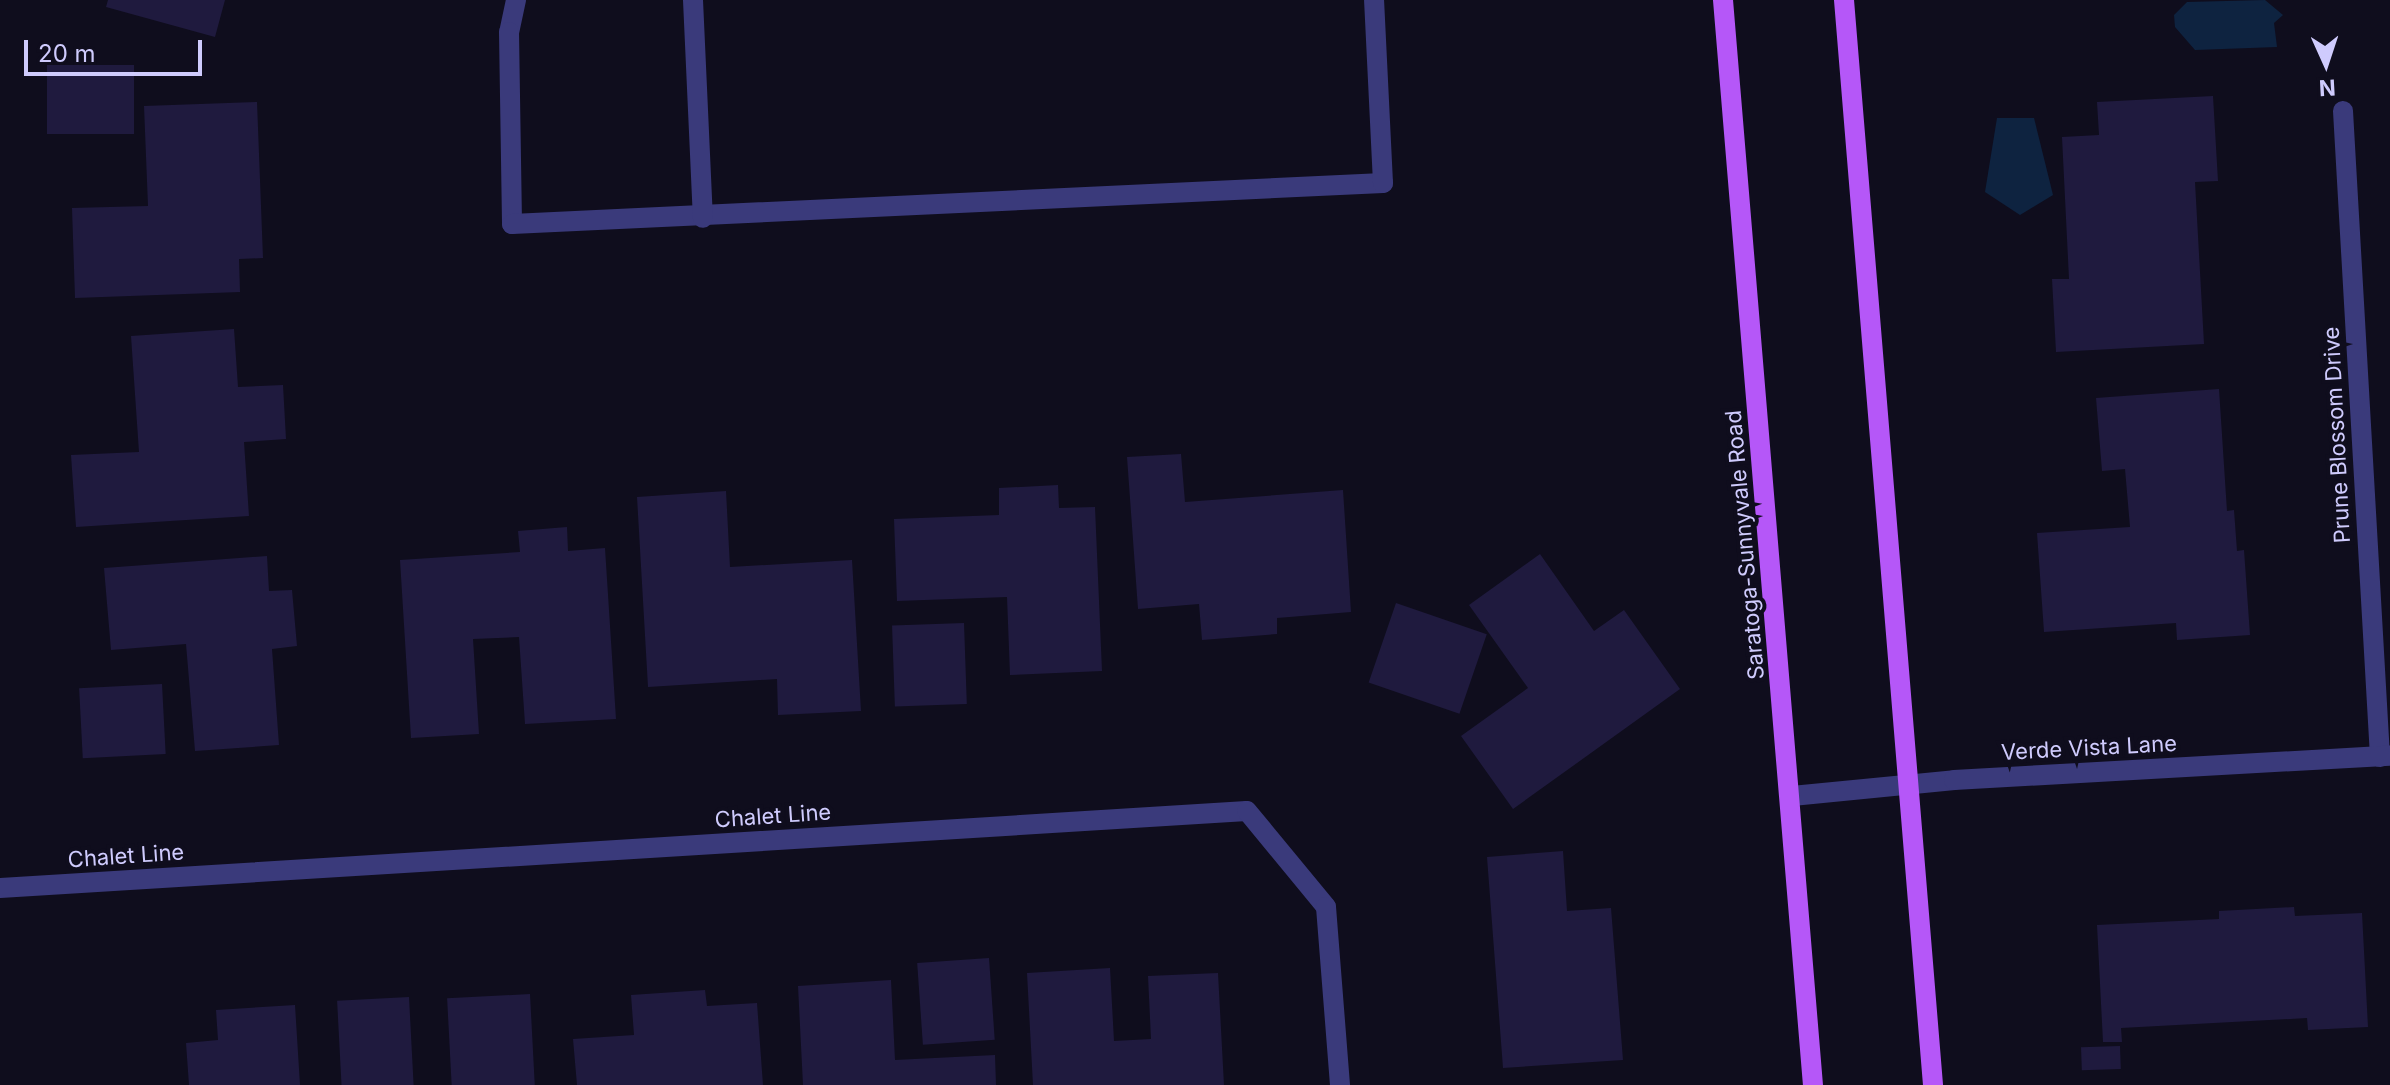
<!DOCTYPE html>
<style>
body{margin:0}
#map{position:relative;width:2390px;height:1085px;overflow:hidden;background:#0f0d1d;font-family:Inter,sans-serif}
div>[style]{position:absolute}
.water>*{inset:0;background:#0e2340}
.building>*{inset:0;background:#1f1a3e;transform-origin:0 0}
.service>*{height:20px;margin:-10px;padding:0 10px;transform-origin:10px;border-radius:10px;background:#3a3a7b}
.minor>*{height:20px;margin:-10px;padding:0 10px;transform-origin:10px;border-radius:10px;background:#3a3a7b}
.primary>*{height:20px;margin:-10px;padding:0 10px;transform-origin:10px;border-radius:10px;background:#b557f8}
span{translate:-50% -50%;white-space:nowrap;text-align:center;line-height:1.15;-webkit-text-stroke:8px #0f0d1d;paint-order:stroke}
.street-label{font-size:22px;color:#cfcbfd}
.north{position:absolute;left:2286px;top:24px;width:80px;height:80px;-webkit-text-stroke:6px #0f0d1d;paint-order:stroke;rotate:177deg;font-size:22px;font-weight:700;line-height:32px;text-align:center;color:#cfcbfd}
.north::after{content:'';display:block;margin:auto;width:28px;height:36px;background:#cfcbfd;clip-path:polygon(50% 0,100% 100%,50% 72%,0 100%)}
.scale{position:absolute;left:24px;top:40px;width:178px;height:36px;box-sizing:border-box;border:4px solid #cfcbfd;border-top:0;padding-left:10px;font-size:24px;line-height:28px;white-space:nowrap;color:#cfcbfd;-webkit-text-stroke:6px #0f0d1d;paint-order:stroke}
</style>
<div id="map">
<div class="water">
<i style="clip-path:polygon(2265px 0,2283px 15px,2274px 23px,2277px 47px,2195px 50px,2175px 27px,2174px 15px,2187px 2px)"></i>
<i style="clip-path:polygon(1997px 118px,2034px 118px,2053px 195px,2020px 215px,1985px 192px)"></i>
</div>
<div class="building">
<i style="clip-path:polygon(108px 0,225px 0,215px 37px,106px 7px)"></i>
<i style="left:47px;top:65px;width:87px;height:69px"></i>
<i style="clip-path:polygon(2213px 96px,2218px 181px,2195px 182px,2204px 344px,2056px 352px,2052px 279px,2069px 279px,2062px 137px,2099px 135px,2097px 102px)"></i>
<i style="clip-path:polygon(257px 102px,263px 258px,239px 259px,240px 292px,75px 298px,72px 208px,148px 206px,144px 106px)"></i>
<i style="clip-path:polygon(234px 329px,238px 387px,283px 385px,286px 439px,244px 442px,249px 516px,76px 527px,71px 455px,139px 452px,131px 336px)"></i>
<i style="clip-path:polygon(2219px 389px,2227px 511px,2234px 510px,2237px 551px,2244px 550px,2250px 635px,2177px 640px,2176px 623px,2044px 632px,2037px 533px,2130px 527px,2125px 469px,2102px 471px,2096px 398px)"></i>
<i style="clip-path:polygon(1181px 454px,1185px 502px,1343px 490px,1351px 612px,1277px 618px,1277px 634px,1202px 640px,1199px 604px,1138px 609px,1127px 457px)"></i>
<i style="clip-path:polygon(1058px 485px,1059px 508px,1095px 507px,1102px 671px,1010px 675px,1007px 597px,897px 601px,894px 519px,999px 515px,999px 488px)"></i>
<i style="clip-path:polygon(726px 491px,730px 567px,852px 560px,861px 711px,778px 715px,777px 679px,648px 687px,637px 497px)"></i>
<i style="clip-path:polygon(567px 527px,568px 551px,605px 548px,616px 719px,525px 724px,519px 637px,473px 639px,479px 734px,411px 738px,400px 560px,520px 552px,518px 531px)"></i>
<i style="clip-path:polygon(1540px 554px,1594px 631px,1624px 610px,1680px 689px,1513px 809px,1461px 736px,1528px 688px,1469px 605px)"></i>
<i style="clip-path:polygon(267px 556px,269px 591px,292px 590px,297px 646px,272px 649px,279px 745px,195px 751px,186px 644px,111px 650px,104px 568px)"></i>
<i style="left:1396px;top:603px;width:96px;height:84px;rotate:19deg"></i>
<i style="left:964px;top:623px;width:81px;height:72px;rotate:88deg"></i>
<i style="left:162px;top:684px;width:70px;height:83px;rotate:87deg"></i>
<i style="clip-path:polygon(1563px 851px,1567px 911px,1611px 908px,1623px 1060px,1503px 1068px,1487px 857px)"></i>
<i style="clip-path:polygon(2294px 907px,2295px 916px,2362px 913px,2368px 1027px,2308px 1030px,2307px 1018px,2121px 1028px,2122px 1042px,2103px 1042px,2097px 925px,2219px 919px,2219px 911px)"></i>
<i style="left:989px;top:958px;width:82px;height:72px;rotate:86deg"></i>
<i style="clip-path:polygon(1110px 968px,1114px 1041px,1151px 1039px,1148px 976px,1218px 973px,1224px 1085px,1033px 1085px,1027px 973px)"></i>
<i style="clip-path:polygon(891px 980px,895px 1060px,995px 1055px,996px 1085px,803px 1085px,798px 986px)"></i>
<i style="clip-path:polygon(705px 990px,707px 1006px,757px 1003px,763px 1085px,577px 1085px,573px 1039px,634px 1035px,631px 995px)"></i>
<i style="left:530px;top:994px;width:91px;height:83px;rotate:87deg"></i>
<i style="left:409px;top:997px;width:88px;height:72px;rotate:87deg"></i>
<i style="clip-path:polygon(295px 1005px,300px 1085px,189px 1085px,186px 1043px,218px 1040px,216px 1010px)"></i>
<i style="left:2120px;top:1046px;width:23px;height:39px;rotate:88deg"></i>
</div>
<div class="service">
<i style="left:516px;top:0;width:33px;rotate:102deg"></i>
<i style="left:509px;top:32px;width:192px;rotate:89.1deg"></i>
<i style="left:512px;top:224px;width:872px;rotate:-2.7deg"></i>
<i style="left:1383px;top:183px;width:183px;rotate:-92.8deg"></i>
<i style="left:693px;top:0;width:218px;rotate:87.4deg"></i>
</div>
<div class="minor">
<i style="left:2343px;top:111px;width:647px;rotate:86.72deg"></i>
<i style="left:1792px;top:796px;width:163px;rotate:-5.6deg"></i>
<i style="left:1954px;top:780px;width:437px;rotate:-3.2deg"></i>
<i style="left:0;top:888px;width:1249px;rotate:-3.53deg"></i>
<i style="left:1247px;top:811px;width:124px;rotate:50.5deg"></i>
<i style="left:1326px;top:907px;width:179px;rotate:85.5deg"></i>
</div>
<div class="primary">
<i style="left:1723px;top:0;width:1089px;rotate:85.26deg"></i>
<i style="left:1844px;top:0;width:1089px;rotate:85.31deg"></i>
</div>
<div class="street-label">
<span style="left:2337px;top:435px;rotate:-93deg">Prune Blossom Drive</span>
<span style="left:1745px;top:545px;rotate:-95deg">Saratoga-Sunnyvale Road</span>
<span style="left:2089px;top:748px;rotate:-3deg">Verde Vista Lane</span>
<span style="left:773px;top:816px;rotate:-4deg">Chalet Line</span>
<span style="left:126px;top:856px;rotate:-4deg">Chalet Line</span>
</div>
<div class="north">N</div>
<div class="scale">20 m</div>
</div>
